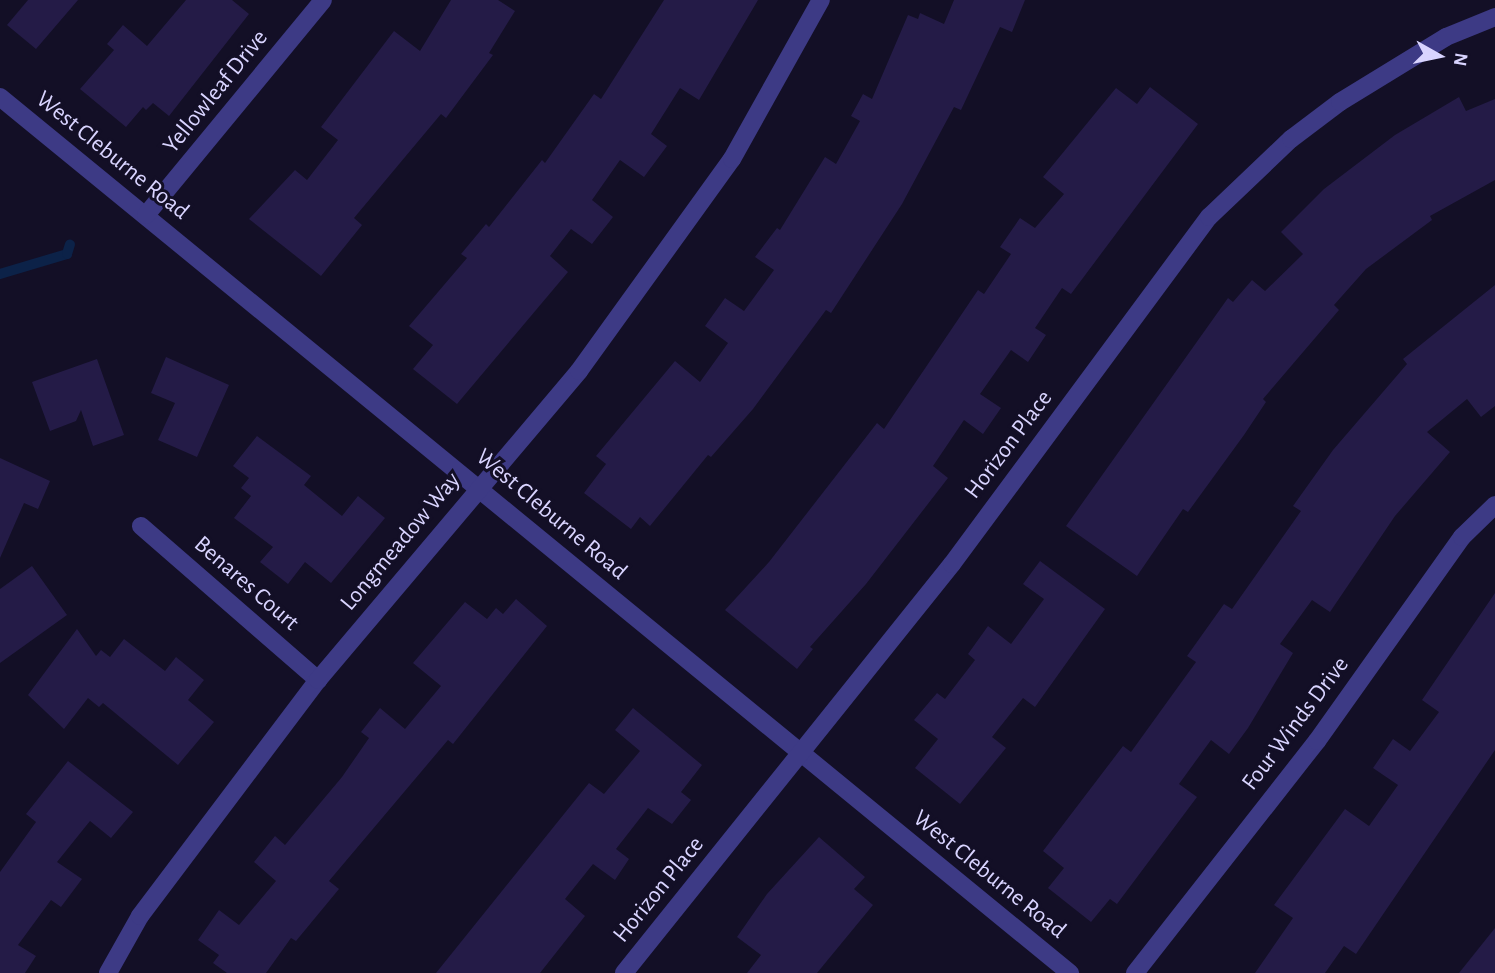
<!DOCTYPE html>
<style>
body{margin:0}
#map{position:relative;width:1495px;height:973px;overflow:hidden;background:#130f26;font-family:"Alegreya Sans",sans-serif}
div>[style]{position:absolute}
.stream>*{height:10px;margin:-5px;padding:0 5px;transform-origin:5px;border-radius:5px;background:#0c2248}
.building>*{inset:0;background:#241b47}
.minor>*{height:18px;margin:-9px;padding:0 9px;transform-origin:9px;border-radius:9px;background:#3d3a85}
span{translate:-50% -50%;white-space:nowrap;text-align:center;line-height:1.15;-webkit-text-stroke:6px #130f26;paint-order:stroke}
.street-label{font-size:24px;color:#d9d4ff}
.north{position:absolute;left:1404px;top:21px;width:70px;height:70px;-webkit-text-stroke:5px #130f26;paint-order:stroke;rotate:99deg;font-size:19px;font-weight:700;line-height:28px;text-align:center;color:#d9d4ff}
.north::after{content:'';display:block;margin:auto;width:24px;height:32px;background:#d9d4ff;clip-path:polygon(50% 0,100% 100%,50% 72%,0 100%)}
</style>
<div id="map">
<div class="stream">
<i style="left:0;top:274px;width:70px;rotate:-16.6deg"></i>
<i style="left:67px;top:254px;width:10px;rotate:-73deg"></i>
</div>
<div class="building">
<i style="clip-path:polygon(28px 0,78px 0,36px 49px,7px 25px)"></i>
<i style="clip-path:polygon(186px 0,232px 0,249px 14px,169px 116px,153px 103px,146px 110px,143px 107px,126px 127px,80px 89px,114px 50px,107px 44px,123px 25px,147px 46px)"></i>
<i style="clip-path:polygon(451px 0,498px 0,515px 11px,489px 53px,493px 55px,446px 118px,441px 114px,354px 218px,362px 225px,321px 276px,249px 219px,295px 170px,307px 180px,338px 140px,321px 127px,394px 31px,420px 51px)"></i>
<i style="clip-path:polygon(664px 0,758px 0,699px 100px,680px 88px,651px 134px,667px 146px,644px 177px,620px 160px,592px 200px,613px 217px,592px 244px,571px 229px,550px 256px,568px 272px,457px 404px,413px 369px,433px 345px,409px 326px,467px 258px,461px 254px,486px 224px,489px 227px,542px 160px,545px 163px,594px 94px,601px 99px)"></i>
<i style="clip-path:polygon(954px 0,1025px 0,1012px 32px,1000px 27px,961px 110px,954px 107px,902px 204px,831px 313px,826px 310px,753px 409px,711px 457px,708px 455px,650px 526px,640px 517px,631px 529px,584px 493px,606px 464px,596px 456px,675px 361px,700px 382px,728px 343px,705px 326px,725px 298px,744px 311px,774px 270px,755px 257px,777px 228px,780px 230px,825px 157px,836px 164px,860px 121px,851px 116px,863px 94px,872px 99px,908px 15px,918px 19px,920px 13px,944px 24px)"></i>
<i style="clip-path:polygon(1150px 87px,1198px 124px,1071px 294px,1062px 288px,1035px 328px,1046px 335px,1028px 362px,1011px 350px,980px 394px,1001px 408px,983px 434px,964px 420px,933px 466px,948px 478px,866px 584px,810px 647px,813px 649px,797px 669px,725px 610px,769px 562px,877px 423px,884px 429px,978px 290px,984px 294px,1011px 254px,1000px 247px,1020px 218px,1035px 228px,1064px 194px,1043px 177px,1116px 88px,1137px 104px)"></i>
<i style="clip-path:polygon(1459px 97px,1466px 111px,1495px 99px,1495px 180px,1430px 216px,1432px 220px,1366px 269px,1334px 305px,1339px 310px,1263px 399px,1266px 402px,1244px 435px,1188px 512px,1183px 509px,1137px 576px,1066px 526px,1228px 298px,1233px 302px,1252px 280px,1265px 291px,1303px 254px,1281px 232px,1324px 189px,1395px 135px)"></i>
<i style="clip-path:polygon(1495px 285px,1495px 406px,1481px 417px,1467px 399px,1427px 432px,1450px 452px,1395px 516px,1330px 612px,1312px 600px,1280px 644px,1293px 653px,1248px 728px,1229px 754px,1211px 740px,1179px 784px,1197px 797px,1117px 904px,1110px 899px,1091px 922px,1048px 888px,1064px 868px,1043px 851px,1123px 746px,1131px 752px,1196px 662px,1187px 656px,1224px 604px,1232px 609px,1301px 511px,1293px 506px,1333px 450px,1407px 364px,1403px 359px)"></i>
<i style="clip-path:polygon(166px 357px,229px 385px,197px 457px,158px 440px,175px 403px,151px 393px)"></i>
<i style="clip-path:polygon(97px 359px,124px 435px,93px 446px,81px 410px,76px 421px,50px 431px,32px 382px)"></i>
<i style="clip-path:polygon(257px 436px,311px 476px,304px 485px,342px 516px,358px 496px,385px 518px,331px 583px,305px 562px,288px 584px,260px 562px,273px 547px,234px 518px,251px 496px,241px 488px,249px 478px,233px 466px)"></i>
<i style="clip-path:polygon(0 458px,50px 481px,38px 509px,24px 503px,0 558px)"></i>
<i style="clip-path:polygon(1040px 561px,1105px 609px,1035px 707px,1023px 698px,992px 737px,1006px 748px,960px 804px,915px 768px,938px 739px,914px 720px,937px 693px,945px 699px,975px 660px,968px 654px,988px 626px,1011px 644px,1044px 599px,1023px 584px)"></i>
<i style="clip-path:polygon(32px 566px,67px 615px,0 663px,0 589px)"></i>
<i style="clip-path:polygon(1495px 593px,1495px 750px,1356px 954px,1344px 946px,1325px 973px,1255px 973px,1293px 918px,1274px 905px,1345px 809px,1369px 826px,1398px 785px,1373px 768px,1393px 739px,1410px 751px,1439px 712px,1422px 700px)"></i>
<i style="clip-path:polygon(516px 599px,547px 626px,453px 744px,448px 740px,329px 881px,339px 889px,296px 941px,291px 938px,266px 973px,227px 973px,213px 963px,219px 955px,198px 940px,219px 910px,239px 925px,276px 881px,254px 862px,275px 836px,285px 845px,342px 777px,369px 738px,361px 732px,380px 708px,405px 729px,441px 686px,413px 663px,465px 602px,487px 619px,496px 608px,503px 614px)"></i>
<i style="clip-path:polygon(77px 629px,96px 656px,101px 650px,110px 657px,124px 639px,165px 671px,176px 657px,204px 680px,188px 700px,214px 722px,178px 765px,103px 703px,99px 707px,88px 698px,64px 729px,28px 695px)"></i>
<i style="clip-path:polygon(633px 708px,702px 765px,681px 792px,691px 800px,672px 824px,648px 808px,616px 849px,629px 859px,615px 880px,593px 864px,565px 899px,585px 916px,540px 973px,436px 973px,589px 783px,604px 794px,640px 751px,615px 730px)"></i>
<i style="clip-path:polygon(68px 761px,133px 812px,111px 838px,90px 821px,57px 862px,82px 879px,61px 907px,51px 900px,18px 945px,36px 956px,25px 973px,0 973px,0 872px,36px 822px,26px 814px)"></i>
<i style="clip-path:polygon(819px 837px,865px 877px,854px 889px,873px 905px,817px 973px,747px 973px,761px 955px,737px 937px,767px 894px)"></i>
<i style="clip-path:polygon(1495px 928px,1495px 973px,1459px 973px)"></i>
</div>
<div class="minor">
<i style="left:0;top:97px;width:1383px;rotate:39.31deg"></i>
<i style="left:146px;top:215px;width:278px;rotate:-50.5deg"></i>
<i style="left:141px;top:526px;width:235px;rotate:41deg"></i>
<i style="left:108px;top:973px;width:65px;rotate:-60.7deg"></i>
<i style="left:140px;top:916px;width:296px;rotate:-53deg"></i>
<i style="left:318px;top:680px;width:404px;rotate:-49.8deg"></i>
<i style="left:579px;top:371px;width:261px;rotate:-54.2deg"></i>
<i style="left:732px;top:159px;width:182px;rotate:-60.8deg"></i>
<i style="left:624px;top:973px;width:524px;rotate:-51.27deg"></i>
<i style="left:952px;top:564px;width:432px;rotate:-53.5deg"></i>
<i style="left:1209px;top:217px;width:113px;rotate:-43.6deg"></i>
<i style="left:1291px;top:139px;width:61px;rotate:-37.1deg"></i>
<i style="left:1340px;top:102px;width:124px;rotate:-31.5deg"></i>
<i style="left:1446px;top:37px;width:53px;rotate:-22.2deg"></i>
<i style="left:1135px;top:973px;width:295px;rotate:-51.9deg"></i>
<i style="left:1317px;top:741px;width:250px;rotate:-54.6deg"></i>
<i style="left:1462px;top:537px;width:46px;rotate:-44.1deg"></i>
</div>
<div class="street-label">
<span style="left:216px;top:92px;rotate:-51deg">Yellowleaf Drive</span>
<span style="left:112px;top:156px;rotate:39deg">West Cleburne Road</span>
<span style="left:1009px;top:445px;rotate:-53deg">Horizon Place</span>
<span style="left:551px;top:515px;rotate:40deg">West Cleburne Road</span>
<span style="left:401px;top:542px;rotate:-50deg">Longmeadow Way</span>
<span style="left:246px;top:584px;rotate:41deg">Benares Court</span>
<span style="left:1296px;top:724px;rotate:-53deg">Four Winds Drive</span>
<span style="left:989px;top:875px;rotate:39deg">West Cleburne Road</span>
<span style="left:659px;top:890px;rotate:-51deg">Horizon Place</span>
</div>
<div class="north">N</div>
</div>
